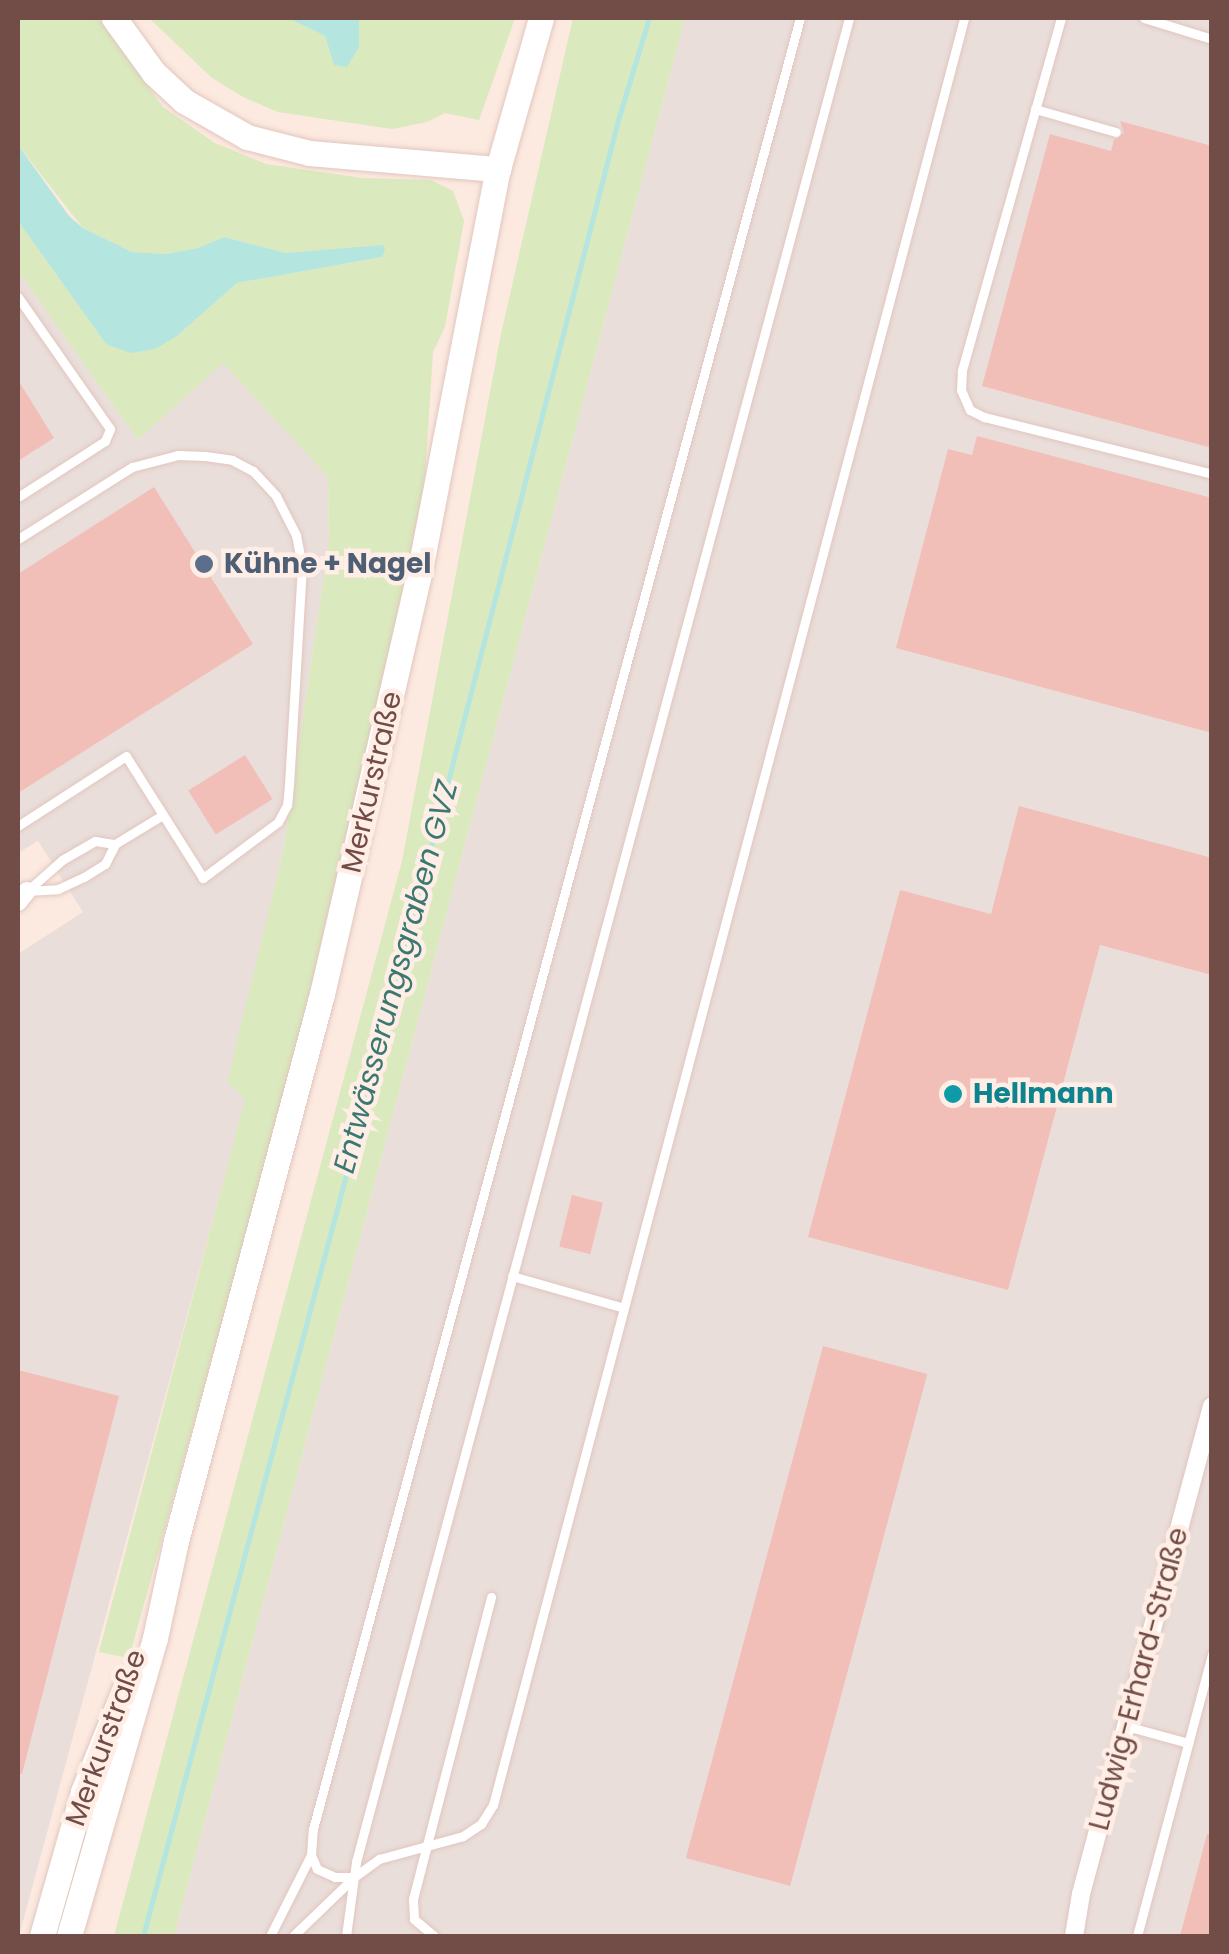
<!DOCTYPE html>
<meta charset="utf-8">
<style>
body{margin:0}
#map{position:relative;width:1229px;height:1954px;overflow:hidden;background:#fce9df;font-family:Poppins,sans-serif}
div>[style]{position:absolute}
.industrial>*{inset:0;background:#eadedb}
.green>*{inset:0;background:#dae9be}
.water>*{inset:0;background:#b4e5df}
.stream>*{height:5px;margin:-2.5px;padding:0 2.5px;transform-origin:2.5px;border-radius:2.5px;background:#b4e5df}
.building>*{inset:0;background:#f1bfb7;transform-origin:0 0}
.roads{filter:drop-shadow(0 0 2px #e1c6be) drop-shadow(0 0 2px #e1c6be)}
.lane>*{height:9px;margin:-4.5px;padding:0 4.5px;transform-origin:4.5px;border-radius:4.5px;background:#fff}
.street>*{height:18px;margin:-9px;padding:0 9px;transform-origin:9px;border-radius:9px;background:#fff}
.secondary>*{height:25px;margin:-12.5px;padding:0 12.5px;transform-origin:12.5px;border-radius:12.5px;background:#fff}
.dots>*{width:28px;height:28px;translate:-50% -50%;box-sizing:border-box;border:5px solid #ffeee5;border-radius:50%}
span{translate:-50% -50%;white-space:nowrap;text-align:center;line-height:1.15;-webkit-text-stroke:9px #ffeee5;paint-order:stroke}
.service-label{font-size:28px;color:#4e5e75;font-weight:700}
.left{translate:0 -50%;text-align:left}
.street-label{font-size:28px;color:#724c47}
.culture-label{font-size:28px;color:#0d838f;font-weight:700}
.water-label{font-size:30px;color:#3c7872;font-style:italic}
.frame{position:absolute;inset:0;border:20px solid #724c47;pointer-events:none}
</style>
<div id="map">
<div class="industrial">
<i style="clip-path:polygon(685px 18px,1211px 18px,1211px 1936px,174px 1936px)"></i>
<i style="clip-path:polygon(18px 271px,138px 440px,223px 362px,328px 477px,329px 543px,283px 852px,228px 1082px,246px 1098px,19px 1936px,18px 954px,83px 912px,38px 841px,18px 853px)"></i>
</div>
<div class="green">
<i style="clip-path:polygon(18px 18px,98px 18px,163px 107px,215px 143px,266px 164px,362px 178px,431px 180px,453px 191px,464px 221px,445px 327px,433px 352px,424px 491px,368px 754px,277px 1124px,129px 1658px,99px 1652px,245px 1099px,227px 1082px,283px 852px,329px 543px,328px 477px,223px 363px,138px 440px,18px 271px,18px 221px,106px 344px,177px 336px,237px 283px,383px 257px,330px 250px,286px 253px,224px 237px,198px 248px,166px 254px,132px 252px,83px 228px,18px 145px)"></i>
<i style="clip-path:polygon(149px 18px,288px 18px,325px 36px,334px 65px,359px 47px,359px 18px,515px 18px,479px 120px,445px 113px,427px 122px,392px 129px,278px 112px,243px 97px,211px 77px)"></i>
<i style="clip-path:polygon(573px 18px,685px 18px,174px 1936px,114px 1936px,402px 861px,501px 334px)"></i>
</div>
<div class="water">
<i style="clip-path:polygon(288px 18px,359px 18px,359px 47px,347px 67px,334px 65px,325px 36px)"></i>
<i style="clip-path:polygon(18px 145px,69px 216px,83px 228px,132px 252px,166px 254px,198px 248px,224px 237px,286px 253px,383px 245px,385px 250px,382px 257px,237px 283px,177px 336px,155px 349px,131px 353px,106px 344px,18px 221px)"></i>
</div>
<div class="stream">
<i style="left:143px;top:1936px;width:861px;rotate:-75.06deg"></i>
<i style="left:365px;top:1104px;width:1016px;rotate:-75.58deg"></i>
<i style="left:618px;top:120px;width:107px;rotate:-73.1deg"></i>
</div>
<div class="building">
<i style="clip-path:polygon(1120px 121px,1212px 146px,1212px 448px,982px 386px,1050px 134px,1111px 151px,1114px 140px,1124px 133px)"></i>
<i style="clip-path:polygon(18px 380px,54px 438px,18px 461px)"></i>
<i style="clip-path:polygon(977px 436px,1212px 498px,1212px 733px,896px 648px,948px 449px,972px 455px)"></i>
<i style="clip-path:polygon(154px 487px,253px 644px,18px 793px,18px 574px)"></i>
<i style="left:245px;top:755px;width:52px;height:67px;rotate:58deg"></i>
<i style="clip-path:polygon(1019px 806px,1212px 858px,1212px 975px,1100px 945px,1008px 1290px,808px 1237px,900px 890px,991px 914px)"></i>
<i style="left:572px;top:1195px;width:32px;height:53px;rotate:14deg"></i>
<i style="left:823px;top:1346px;width:108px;height:530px;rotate:15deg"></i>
<i style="clip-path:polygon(18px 1370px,119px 1396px,22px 1774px,18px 1774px)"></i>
<i style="clip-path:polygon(1207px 1834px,1212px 1835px,1212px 1936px,1180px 1936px)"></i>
</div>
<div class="roads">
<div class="lane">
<i style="left:1061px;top:18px;width:367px;rotate:105.7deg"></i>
<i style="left:962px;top:371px;width:19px;rotate:93deg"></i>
<i style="left:961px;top:390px;width:22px;rotate:66deg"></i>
<i style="left:970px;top:410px;width:16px;rotate:27deg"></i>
<i style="left:984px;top:417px;width:235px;rotate:14deg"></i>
<i style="left:1144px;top:18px;width:71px;rotate:17.2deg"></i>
<i style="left:1035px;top:109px;width:84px;rotate:15.9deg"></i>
<i style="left:18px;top:297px;width:161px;rotate:55.1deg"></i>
<i style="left:110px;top:429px;width:13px;rotate:113deg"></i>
<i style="left:105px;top:441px;width:103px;rotate:147.2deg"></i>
<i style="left:18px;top:539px;width:135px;rotate:-32.3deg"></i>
<i style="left:132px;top:467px;width:48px;rotate:-14.6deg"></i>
<i style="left:178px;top:455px;width:27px;rotate:2deg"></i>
<i style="left:205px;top:456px;width:27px;rotate:8deg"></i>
<i style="left:232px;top:460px;width:24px;rotate:28deg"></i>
<i style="left:253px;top:471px;width:34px;rotate:47deg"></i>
<i style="left:276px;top:496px;width:44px;rotate:62.9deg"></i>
<i style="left:296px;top:535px;width:32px;rotate:79deg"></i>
<i style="left:302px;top:566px;width:218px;rotate:93.4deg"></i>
<i style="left:289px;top:784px;width:21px;rotate:95deg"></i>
<i style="left:287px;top:805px;width:19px;rotate:118deg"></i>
<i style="left:278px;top:822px;width:94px;rotate:143.3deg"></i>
<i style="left:203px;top:878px;width:144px;rotate:-122.3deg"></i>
<i style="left:126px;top:756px;width:129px;rotate:147.1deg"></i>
<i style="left:25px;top:891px;width:33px;rotate:-3deg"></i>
<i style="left:58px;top:889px;width:29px;rotate:-25deg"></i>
<i style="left:84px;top:877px;width:25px;rotate:-32deg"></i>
<i style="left:105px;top:864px;width:22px;rotate:-63deg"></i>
<i style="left:115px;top:844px;width:54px;rotate:-31.3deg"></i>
<i style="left:27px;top:891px;width:47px;rotate:-41.5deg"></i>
<i style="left:62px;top:860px;width:38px;rotate:-30deg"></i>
<i style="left:95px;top:841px;width:20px;rotate:9deg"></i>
<i style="left:512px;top:1276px;width:116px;rotate:15.9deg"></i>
<i style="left:1126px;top:1726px;width:64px;rotate:15.3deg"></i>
<i style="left:311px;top:1855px;width:15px;rotate:67deg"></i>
<i style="left:317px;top:1869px;width:20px;rotate:24deg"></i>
<i style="left:335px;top:1877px;width:19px"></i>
<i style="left:270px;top:1936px;width:91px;rotate:-63.2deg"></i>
<i style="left:311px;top:1855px;width:26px;rotate:-86deg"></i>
<i style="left:313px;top:1829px;width:1875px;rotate:-74.95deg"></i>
<i style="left:293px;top:1936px;width:85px;rotate:-44deg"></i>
<i style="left:354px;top:1877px;width:31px;rotate:-36deg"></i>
<i style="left:379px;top:1859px;width:87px;rotate:-15.3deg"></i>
<i style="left:463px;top:1836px;width:22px;rotate:-34deg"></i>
<i style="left:481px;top:1824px;width:22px;rotate:-58deg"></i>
<i style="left:493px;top:1805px;width:1848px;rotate:-75.23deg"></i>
<i style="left:346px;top:1936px;width:75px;rotate:-82.3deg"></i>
<i style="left:356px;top:1862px;width:1909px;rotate:-75.03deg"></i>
<i style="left:434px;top:1936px;width:26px;rotate:-140deg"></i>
<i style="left:414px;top:1919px;width:20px;rotate:-93deg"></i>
<i style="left:413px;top:1899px;width:312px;rotate:-75.5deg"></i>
<i style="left:1137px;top:1936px;width:292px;rotate:-75.1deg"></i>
</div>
<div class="street">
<i style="left:18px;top:902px;width:14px;rotate:-51deg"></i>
<i style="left:1074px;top:1936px;width:43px;rotate:-80.5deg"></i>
<i style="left:1081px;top:1894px;width:505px;rotate:-74.97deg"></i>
</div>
<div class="secondary">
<i style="left:114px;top:18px;width:68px;rotate:54deg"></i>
<i style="left:154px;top:73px;width:41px;rotate:43deg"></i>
<i style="left:184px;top:101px;width:73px;rotate:29.7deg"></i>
<i style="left:247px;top:137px;width:65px;rotate:14.3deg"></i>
<i style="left:310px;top:153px;width:189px;rotate:4.9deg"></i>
<i style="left:42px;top:1936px;width:150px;rotate:-74.1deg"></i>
<i style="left:83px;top:1792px;width:123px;rotate:-68deg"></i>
<i style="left:69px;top:1936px;width:310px;rotate:-73.9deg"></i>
<i style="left:155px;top:1638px;width:99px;rotate:-77.8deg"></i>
<i style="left:176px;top:1541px;width:566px;rotate:-75.06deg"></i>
<i style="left:322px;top:994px;width:436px;rotate:-77deg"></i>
<i style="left:420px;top:569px;width:408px;rotate:-79deg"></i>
<i style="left:498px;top:169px;width:157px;rotate:-74.1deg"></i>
</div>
</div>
<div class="dots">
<i style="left:204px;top:564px;background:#5c6f8a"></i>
<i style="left:953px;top:1094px;background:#0f9aa8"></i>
</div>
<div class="service-label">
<span class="left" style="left:224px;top:564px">Kühne + Nagel</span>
</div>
<div class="street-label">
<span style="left:372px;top:782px;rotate:-77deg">Merkurstraße</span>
<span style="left:1139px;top:1679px;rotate:-75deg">Ludwig-Erhard-Straße</span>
<span style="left:106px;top:1738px;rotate:-70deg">Merkurstraße</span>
</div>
<div class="culture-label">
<span class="left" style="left:973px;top:1094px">Hellmann</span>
</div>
<div class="water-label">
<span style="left:396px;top:977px;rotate:-75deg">Entwässerungsgraben GVZ</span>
</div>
<div class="frame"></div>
</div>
